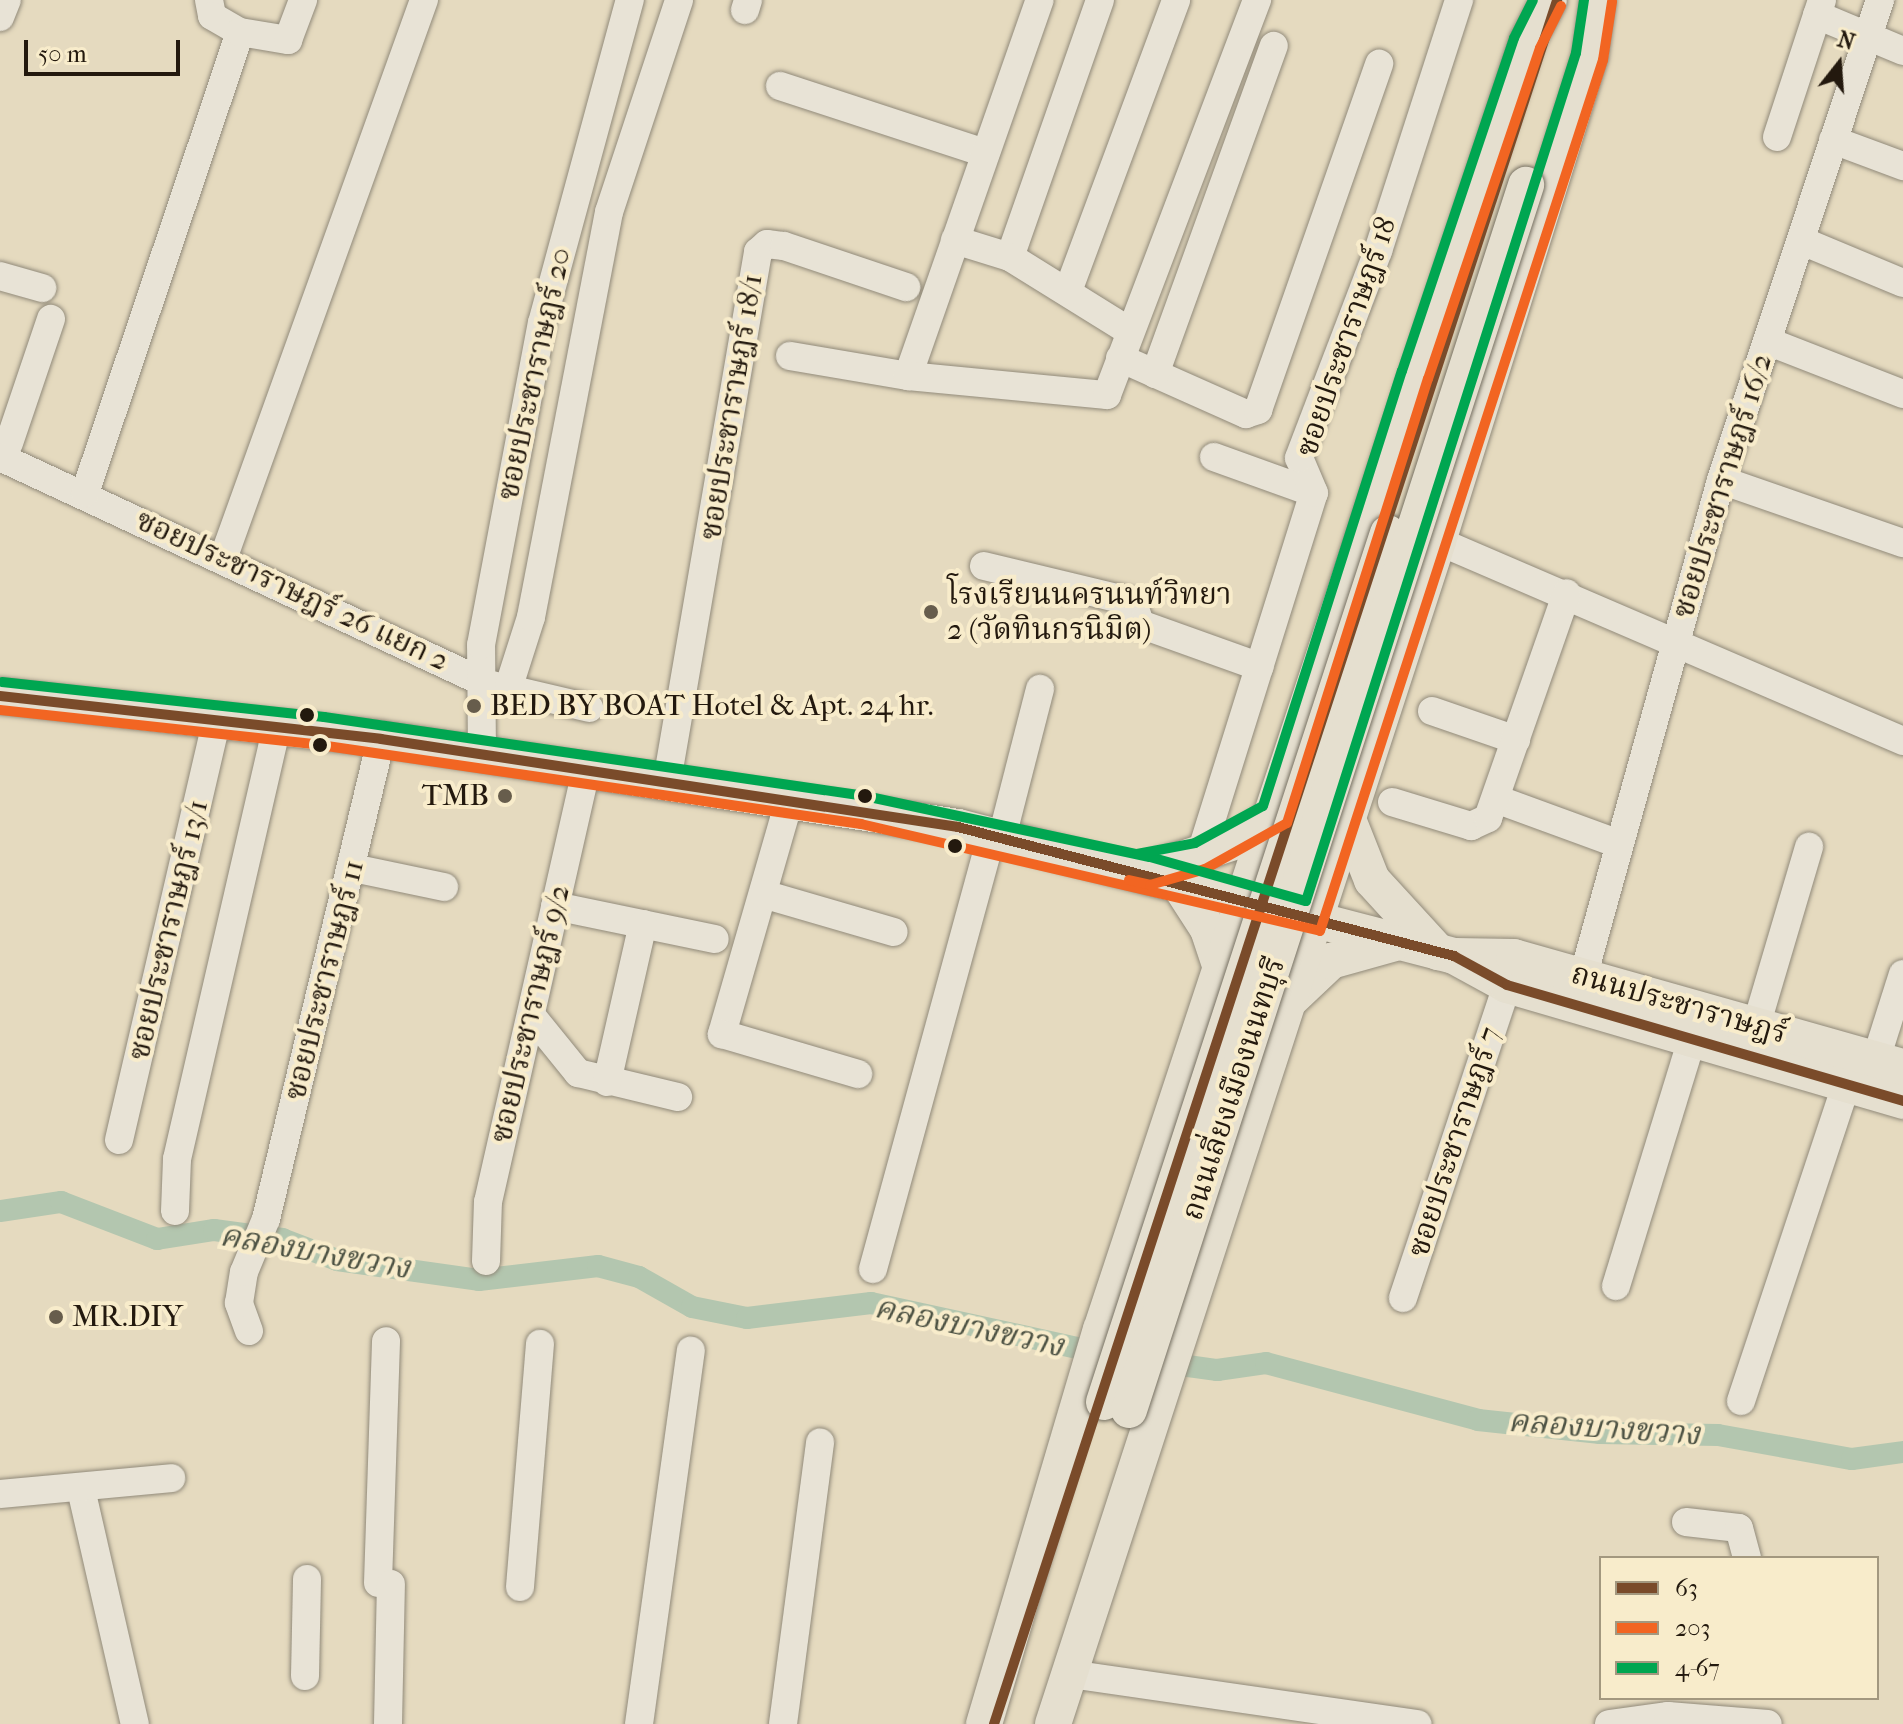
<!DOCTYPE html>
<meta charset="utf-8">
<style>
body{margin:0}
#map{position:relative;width:1903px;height:1724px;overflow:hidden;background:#e5dabf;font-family:"IM FELL French Canon","Noto Serif Thai",serif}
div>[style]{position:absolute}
.canal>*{height:22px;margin:-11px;padding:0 11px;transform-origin:11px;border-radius:11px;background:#b3c6af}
.roads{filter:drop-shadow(0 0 2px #918a7a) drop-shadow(0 0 2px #918a7a)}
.minor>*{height:28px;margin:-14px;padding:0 14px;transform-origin:14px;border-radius:14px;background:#e8e3d6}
.major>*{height:36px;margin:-18px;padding:0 18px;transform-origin:18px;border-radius:18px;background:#e5dfcf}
.bridges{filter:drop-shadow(0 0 2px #767062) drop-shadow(0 0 2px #767062)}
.major-bridge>*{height:36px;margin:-18px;padding:0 18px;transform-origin:18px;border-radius:18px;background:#e5dfcf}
.bus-1>*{height:10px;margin:-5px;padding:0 5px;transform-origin:5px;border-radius:5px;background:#7a4b2a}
.bus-2>*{height:10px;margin:-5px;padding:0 5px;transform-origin:5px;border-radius:5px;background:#f26522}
.bus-3>*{height:10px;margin:-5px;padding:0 5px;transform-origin:5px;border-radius:5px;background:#00a651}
.dots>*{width:22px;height:22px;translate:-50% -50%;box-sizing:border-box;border:4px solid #f8eccb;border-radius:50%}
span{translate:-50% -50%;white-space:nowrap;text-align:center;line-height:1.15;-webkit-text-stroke:8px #f8eccb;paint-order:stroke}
.street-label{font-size:30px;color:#23190e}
.poi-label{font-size:30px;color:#23190e}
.left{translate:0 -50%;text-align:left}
.right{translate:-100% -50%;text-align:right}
.water-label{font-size:32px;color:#4e5344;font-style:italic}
.legend{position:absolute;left:1599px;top:1556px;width:280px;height:144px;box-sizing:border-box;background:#f8eccb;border:2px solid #a3987f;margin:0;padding:10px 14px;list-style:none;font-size:24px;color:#23190e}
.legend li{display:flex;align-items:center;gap:16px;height:40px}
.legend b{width:40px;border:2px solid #a3987f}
.north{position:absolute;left:1799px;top:24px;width:80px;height:80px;-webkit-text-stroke:6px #f8eccb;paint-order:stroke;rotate:17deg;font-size:22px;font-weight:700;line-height:32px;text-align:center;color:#23190e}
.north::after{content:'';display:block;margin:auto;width:28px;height:36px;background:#23190e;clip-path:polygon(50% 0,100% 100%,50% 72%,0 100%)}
.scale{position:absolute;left:24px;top:40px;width:156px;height:36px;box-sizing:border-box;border:4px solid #23190e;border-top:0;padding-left:10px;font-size:24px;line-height:28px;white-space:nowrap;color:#23190e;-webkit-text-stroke:6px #f8eccb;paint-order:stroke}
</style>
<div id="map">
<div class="canal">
<i style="left:0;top:1211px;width:62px;rotate:-8.4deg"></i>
<i style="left:61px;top:1202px;width:103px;rotate:21.1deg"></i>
<i style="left:157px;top:1239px;width:58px;rotate:-9deg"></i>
<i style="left:214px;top:1230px;width:69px;rotate:7.5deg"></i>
<i style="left:282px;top:1239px;width:59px;rotate:20.9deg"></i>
<i style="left:337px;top:1260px;width:143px;rotate:8deg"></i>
<i style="left:479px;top:1280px;width:120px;rotate:-6.7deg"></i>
<i style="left:598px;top:1266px;width:42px;rotate:15deg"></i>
<i style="left:639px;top:1277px;width:61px;rotate:29.5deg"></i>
<i style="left:692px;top:1307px;width:56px;rotate:11.3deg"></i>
<i style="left:747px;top:1318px;width:125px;rotate:-6.9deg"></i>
<i style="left:871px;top:1303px;width:239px;rotate:12.3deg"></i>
<i style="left:1159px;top:1362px;width:59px;rotate:7.9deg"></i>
<i style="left:1217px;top:1370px;width:49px;rotate:-8.1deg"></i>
<i style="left:1266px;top:1363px;width:220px;rotate:15deg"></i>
<i style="left:1478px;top:1420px;width:123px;rotate:6.1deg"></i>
<i style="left:1600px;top:1433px;width:118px;rotate:1deg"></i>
<i style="left:1718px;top:1435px;width:136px;rotate:10.2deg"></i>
<i style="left:1852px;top:1459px;width:51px;rotate:-7.8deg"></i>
</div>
<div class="roads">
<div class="minor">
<i style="left:209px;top:0;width:16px;rotate:79deg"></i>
<i style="left:212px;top:16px;width:32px;rotate:30deg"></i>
<i style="left:745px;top:10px;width:10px;rotate:-73deg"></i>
<i style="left:1817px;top:15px;width:93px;rotate:22.7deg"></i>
<i style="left:0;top:17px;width:18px;rotate:-68deg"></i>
<i style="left:780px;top:86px;width:216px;rotate:18.1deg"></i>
<i style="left:1777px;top:137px;width:144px;rotate:-71.8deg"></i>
<i style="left:1833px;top:140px;width:75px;rotate:20.4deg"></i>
<i style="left:955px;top:240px;width:58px;rotate:17.2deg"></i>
<i style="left:1010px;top:257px;width:272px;rotate:-70.7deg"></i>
<i style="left:1802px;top:241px;width:109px;rotate:22.6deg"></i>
<i style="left:1010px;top:257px;width:140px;rotate:31.9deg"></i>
<i style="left:0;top:276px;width:44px;rotate:15.9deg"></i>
<i style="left:1068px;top:291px;width:310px;rotate:-69.6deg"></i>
<i style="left:1767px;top:341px;width:146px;rotate:21.3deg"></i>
<i style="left:790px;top:356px;width:120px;rotate:9.6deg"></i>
<i style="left:908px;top:376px;width:398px;rotate:-70.7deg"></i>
<i style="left:1120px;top:358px;width:138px;rotate:24deg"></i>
<i style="left:1246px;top:414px;width:13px;rotate:-18deg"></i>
<i style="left:1258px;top:410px;width:367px;rotate:-70.7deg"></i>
<i style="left:1155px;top:374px;width:349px;rotate:-70.1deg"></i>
<i style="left:908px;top:376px;width:200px;rotate:5.5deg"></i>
<i style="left:1107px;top:395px;width:423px;rotate:-69.2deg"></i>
<i style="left:0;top:440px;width:9px;rotate:18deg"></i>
<i style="left:9px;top:443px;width:131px;rotate:-71.3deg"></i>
<i style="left:0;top:457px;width:537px;rotate:24.99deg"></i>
<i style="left:487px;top:684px;width:105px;rotate:13.2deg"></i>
<i style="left:1214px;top:457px;width:106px;rotate:19.8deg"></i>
<i style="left:1721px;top:480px;width:193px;rotate:19.1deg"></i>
<i style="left:85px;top:493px;width:486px;rotate:-71.4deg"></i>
<i style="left:240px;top:32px;width:49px;rotate:9.5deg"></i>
<i style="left:288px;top:40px;width:43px;rotate:-69.4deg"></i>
<i style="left:1438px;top:541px;width:506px;rotate:23.27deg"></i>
<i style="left:224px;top:556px;width:591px;rotate:-70.22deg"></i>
<i style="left:984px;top:566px;width:153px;rotate:13.6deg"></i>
<i style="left:1133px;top:602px;width:23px;rotate:72deg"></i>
<i style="left:1140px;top:624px;width:127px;rotate:19.7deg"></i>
<i style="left:509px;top:686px;width:72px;rotate:-72.3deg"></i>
<i style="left:531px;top:617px;width:412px;rotate:-79.1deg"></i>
<i style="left:609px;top:212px;width:223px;rotate:-71.7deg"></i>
<i style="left:1432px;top:711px;width:89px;rotate:19deg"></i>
<i style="left:482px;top:753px;width:108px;rotate:-90.5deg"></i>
<i style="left:481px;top:645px;width:328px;rotate:-79.3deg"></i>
<i style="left:542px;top:323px;width:335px;rotate:-74.8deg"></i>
<i style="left:667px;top:781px;width:537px;rotate:-80.24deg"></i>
<i style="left:758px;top:252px;width:12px;rotate:-42deg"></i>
<i style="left:767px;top:244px;width:17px;rotate:7deg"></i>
<i style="left:784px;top:246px;width:129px;rotate:18.6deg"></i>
<i style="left:790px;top:798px;width:246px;rotate:106.1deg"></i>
<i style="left:722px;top:1034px;width:142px;rotate:16.4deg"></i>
<i style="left:1496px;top:799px;width:131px;rotate:20.1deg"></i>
<i style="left:1392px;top:802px;width:83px;rotate:16.9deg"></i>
<i style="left:1471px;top:826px;width:19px;rotate:-25deg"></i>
<i style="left:1488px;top:818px;width:238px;rotate:-70.7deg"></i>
<i style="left:1002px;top:837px;width:153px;rotate:-75.6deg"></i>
<i style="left:1200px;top:856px;width:380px;rotate:-72.6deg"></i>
<i style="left:1314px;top:493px;width:38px;rotate:-113deg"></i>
<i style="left:1299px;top:458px;width:222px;rotate:-69.1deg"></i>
<i style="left:1378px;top:251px;width:264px;rotate:-72.1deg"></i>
<i style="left:353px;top:868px;width:93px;rotate:11.8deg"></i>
<i style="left:763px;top:894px;width:136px;rotate:16.2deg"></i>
<i style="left:555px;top:906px;width:163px;rotate:11.7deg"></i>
<i style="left:1583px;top:977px;width:516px;rotate:-74.48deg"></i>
<i style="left:1721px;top:480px;width:506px;rotate:-71.67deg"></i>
<i style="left:531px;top:1015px;width:75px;rotate:51deg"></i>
<i style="left:578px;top:1073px;width:103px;rotate:13.5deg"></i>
<i style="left:1756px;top:1026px;width:187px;rotate:-73.5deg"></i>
<i style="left:1876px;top:1059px;width:89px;rotate:-72.4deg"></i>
<i style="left:607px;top:1082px;width:162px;rotate:-77.2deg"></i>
<i style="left:119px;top:1140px;width:432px;rotate:-76.9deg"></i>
<i style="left:175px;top:1211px;width:52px;rotate:-87.8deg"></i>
<i style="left:177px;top:1159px;width:444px;rotate:-77deg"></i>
<i style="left:486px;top:1261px;width:59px;rotate:-88.1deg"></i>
<i style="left:488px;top:1202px;width:444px;rotate:-77.2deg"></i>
<i style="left:873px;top:1269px;width:450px;rotate:-74.7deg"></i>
<i style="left:1616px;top:1286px;width:258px;rotate:-72.9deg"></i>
<i style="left:1403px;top:1298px;width:330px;rotate:-71.6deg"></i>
<i style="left:249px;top:1331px;width:30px;rotate:-110deg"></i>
<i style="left:239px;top:1303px;width:31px;rotate:-81deg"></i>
<i style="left:244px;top:1272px;width:57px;rotate:-67.5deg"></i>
<i style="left:266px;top:1219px;width:494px;rotate:-76.5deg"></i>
<i style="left:1741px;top:1401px;width:333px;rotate:-71.6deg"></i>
<i style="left:81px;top:1489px;width:241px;rotate:77.1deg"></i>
<i style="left:0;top:1494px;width:172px;rotate:-5.3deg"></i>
<i style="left:1686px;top:1522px;width:53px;rotate:6.5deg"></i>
<i style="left:1739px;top:1528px;width:31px;rotate:75deg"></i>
<i style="left:378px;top:1583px;width:242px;rotate:-88.1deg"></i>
<i style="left:520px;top:1587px;width:244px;rotate:-85.3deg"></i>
<i style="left:1070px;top:1674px;width:351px;rotate:8.2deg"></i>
<i style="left:305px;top:1676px;width:97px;rotate:-88.8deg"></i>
<i style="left:388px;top:1724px;width:140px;rotate:-88.8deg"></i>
<i style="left:639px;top:1724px;width:377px;rotate:-82.1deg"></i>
<i style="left:783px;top:1724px;width:284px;rotate:-82.5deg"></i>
<i style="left:1609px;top:1724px;width:60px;rotate:-7.7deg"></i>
<i style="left:1668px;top:1716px;width:100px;rotate:4.6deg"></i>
</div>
<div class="major">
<i style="left:0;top:696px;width:383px;rotate:6.4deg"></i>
<i style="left:381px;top:739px;width:584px;rotate:8.67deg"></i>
<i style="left:958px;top:827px;width:513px;rotate:14.58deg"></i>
<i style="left:1454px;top:956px;width:60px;rotate:28.7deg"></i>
<i style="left:1507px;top:985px;width:413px;rotate:16.3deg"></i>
<i style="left:1347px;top:817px;width:68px;rotate:68.4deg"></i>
<i style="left:1372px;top:880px;width:98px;rotate:47.5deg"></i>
<i style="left:1149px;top:870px;width:93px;rotate:-18.2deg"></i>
<i style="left:1237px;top:841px;width:45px;rotate:-33.3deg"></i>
<i style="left:1175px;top:878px;width:61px;rotate:57.1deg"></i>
<i style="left:1208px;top:929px;width:44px;rotate:71.6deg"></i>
<i style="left:1455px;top:956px;width:59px;rotate:1deg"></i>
<i style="left:1514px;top:957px;width:404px;rotate:15.8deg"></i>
<i style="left:1292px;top:998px;width:54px;rotate:-43.5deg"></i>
<i style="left:1331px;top:961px;width:66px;rotate:-15.7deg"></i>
<i style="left:984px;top:1724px;width:411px;rotate:-73.5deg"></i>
<i style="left:1101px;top:1330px;width:1357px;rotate:-71.7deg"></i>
<i style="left:1527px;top:42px;width:47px;rotate:-62.4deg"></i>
<i style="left:1053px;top:1724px;width:1244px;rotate:-71.97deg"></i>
<i style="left:1438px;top:541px;width:508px;rotate:-72.6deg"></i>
<i style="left:1590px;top:56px;width:57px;rotate:-81.9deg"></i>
</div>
</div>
<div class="bridges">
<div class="major-bridge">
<i style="left:1104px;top:1402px;width:914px;rotate:-71.9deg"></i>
<i style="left:1129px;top:1410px;width:1288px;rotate:-72.04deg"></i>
</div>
</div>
<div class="bus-1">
<i style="left:0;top:696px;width:383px;rotate:6.4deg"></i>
<i style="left:381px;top:739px;width:584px;rotate:8.67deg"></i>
<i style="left:958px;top:827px;width:513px;rotate:14.58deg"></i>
<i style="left:1454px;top:956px;width:60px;rotate:28.7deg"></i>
<i style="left:1507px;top:985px;width:413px;rotate:16.3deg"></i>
<i style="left:994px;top:1724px;width:1814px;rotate:-71.91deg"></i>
</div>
<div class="bus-2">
<i style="left:0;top:710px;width:322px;rotate:6.2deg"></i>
<i style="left:320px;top:745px;width:547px;rotate:8.31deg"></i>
<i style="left:861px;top:824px;width:471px;rotate:13.1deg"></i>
<i style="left:1320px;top:931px;width:916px;rotate:-72deg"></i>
<i style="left:1603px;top:60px;width:59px;rotate:-81.2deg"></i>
<i style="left:1129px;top:880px;width:22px;rotate:13deg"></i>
<i style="left:1150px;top:885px;width:57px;rotate:-16.2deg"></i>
<i style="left:1205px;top:869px;width:94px;rotate:-29.3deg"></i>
<i style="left:1287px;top:823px;width:466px;rotate:-72.4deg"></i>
<i style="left:1428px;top:379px;width:349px;rotate:-71.3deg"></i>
<i style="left:1540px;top:48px;width:47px;rotate:-63.4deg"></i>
</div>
<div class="bus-3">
<i style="left:2px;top:682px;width:324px;rotate:6.2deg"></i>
<i style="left:324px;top:717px;width:547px;rotate:8.31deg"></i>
<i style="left:865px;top:796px;width:291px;rotate:12.1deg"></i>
<i style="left:1150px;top:857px;width:162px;rotate:15.8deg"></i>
<i style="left:1306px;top:901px;width:890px;rotate:-72.34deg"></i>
<i style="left:1576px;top:53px;width:54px;rotate:-81.4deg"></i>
<i style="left:1137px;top:854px;width:59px;rotate:-10.7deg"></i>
<i style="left:1195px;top:843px;width:77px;rotate:-28.6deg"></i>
<i style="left:1263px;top:806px;width:457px;rotate:-72.3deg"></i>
<i style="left:1402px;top:371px;width:351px;rotate:-71.4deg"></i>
<i style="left:1514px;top:38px;width:42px;rotate:-63.4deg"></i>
</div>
<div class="dots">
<i style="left:931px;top:612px;background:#675d4c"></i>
<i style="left:474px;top:706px;background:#675d4c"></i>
<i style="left:307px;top:715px;background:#23190e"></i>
<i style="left:320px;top:745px;background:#23190e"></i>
<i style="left:505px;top:796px;background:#675d4c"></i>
<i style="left:865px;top:796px;background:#23190e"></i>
<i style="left:955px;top:846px;background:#23190e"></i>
<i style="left:56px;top:1317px;background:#675d4c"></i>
</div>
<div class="street-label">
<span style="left:1347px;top:337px;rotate:-71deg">ซอยประชาราษฎร์ 18</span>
<span style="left:535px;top:374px;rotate:-78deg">ซอยประชาราษฎร์ 20</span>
<span style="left:732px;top:407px;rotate:-81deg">ซอยประชาราษฎร์ 18/1</span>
<span style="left:1723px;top:486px;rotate:-73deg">ซอยประชาราษฎร์ 16/2</span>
<span style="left:292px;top:591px;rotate:25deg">ซอยประชาราษฎร์ 26 แยก 2</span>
<span style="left:169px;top:930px;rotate:-77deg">ซอยประชาราษฎร์ 13/1</span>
<span style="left:325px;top:980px;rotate:-76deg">ซอยประชาราษฎร์ 11</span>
<span style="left:1679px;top:1004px;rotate:16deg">ถนนประชาราษฎร์</span>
<span style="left:531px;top:1014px;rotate:-77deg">ซอยประชาราษฎร์ 9/2</span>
<span style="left:1234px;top:1089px;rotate:-72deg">ถนนเลี่ยงเมืองนนทบุรี</span>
<span style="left:1455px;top:1142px;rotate:-72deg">ซอยประชาราษฎร์ 7</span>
</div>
<div class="poi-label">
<span class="left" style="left:947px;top:612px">โรงเรียนนครนนท์วิทยา<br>2 (วัดทินกรนิมิต)</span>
<span class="left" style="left:490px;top:706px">BED BY BOAT Hotel &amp; Apt. 24 hr.</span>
<span class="right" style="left:489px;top:796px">TMB</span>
<span class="left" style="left:72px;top:1317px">MR.DIY</span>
</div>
<div class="water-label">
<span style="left:315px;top:1252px;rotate:10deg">คลองบางขวาง</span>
<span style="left:969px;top:1327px;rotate:12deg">คลองบางขวาง</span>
<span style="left:1604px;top:1428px;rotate:4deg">คลองบางขวาง</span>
</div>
<ul class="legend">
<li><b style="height:10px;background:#7a4b2a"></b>63</li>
<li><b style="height:10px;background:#f26522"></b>203</li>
<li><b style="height:10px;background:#00a651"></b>4-67</li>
</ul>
<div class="north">N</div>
<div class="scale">50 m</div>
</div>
